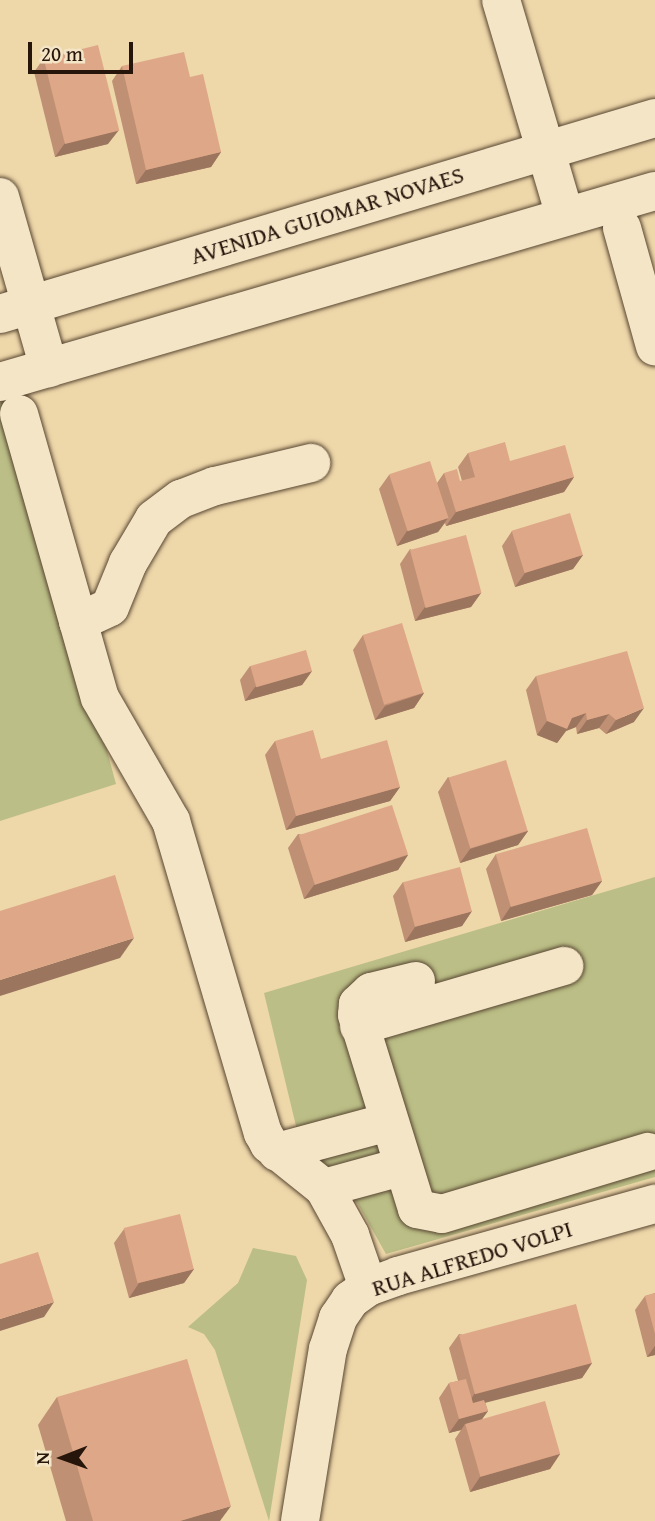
<!DOCTYPE html>
<style>
body{margin:0}
#map{position:relative;width:655px;height:1521px;overflow:hidden;background:#eed7a9;font-family:"Gentium Book Plus",serif}
div>[style]{position:absolute}
.green>*{inset:0;background:#bbbe86}
.roads{filter:drop-shadow(0 0 2px #584632) drop-shadow(0 0 2px #584632)}
.minor>*{height:38px;margin:-19px;padding:0 19px;transform-origin:19px;border-radius:19px;background:#f4e5c7}
.wall>*{inset:0;background:#bf9074}
.shaded-wall>*{inset:0;background:#9b755e}
.building>*{inset:0;background:#dea787;transform-origin:0 0}
span{translate:-50% -50%;white-space:nowrap;text-align:center;line-height:1.15;-webkit-text-stroke:7px #f4e5c7;paint-order:stroke}
.street-label{font-size:24px;color:#26150a}
.north{position:absolute;left:28px;top:1423px;width:70px;height:70px;-webkit-text-stroke:5px #f4e5c7;paint-order:stroke;rotate:269deg;font-size:19px;font-weight:700;line-height:28px;text-align:center;color:#26150a}
.north::after{content:'';display:block;margin:auto;width:24px;height:32px;background:#26150a;clip-path:polygon(50% 0,100% 100%,50% 72%,0 100%)}
.scale{position:absolute;left:28px;top:42px;width:105px;height:32px;box-sizing:border-box;border:4px solid #26150a;border-top:0;padding-left:9px;font-size:21px;line-height:24px;white-space:nowrap;color:#26150a;-webkit-text-stroke:5px #f4e5c7;paint-order:stroke}
</style>
<div id="map">
<div class="green">
<i style="clip-path:polygon(11px 399px,116px 784px,0 821px,0 403px)"></i>
<i style="clip-path:polygon(655px 877px,655px 1177px,386px 1254px,350px 1190px,303px 1155px,264px 993px)"></i>
<i style="clip-path:polygon(253px 1248px,296px 1256px,307px 1280px,269px 1521px,215px 1350px,204px 1334px,188px 1327px,238px 1283px)"></i>
</div>
<div class="roads">
<div class="minor">
<i style="left:501px;top:0;width:225px;rotate:73.5deg"></i>
<i style="left:0;top:197px;width:178px;rotate:74deg"></i>
<i style="left:622px;top:228px;width:123px;rotate:74.4deg"></i>
<i style="left:0;top:314px;width:684px;rotate:-16.66deg"></i>
<i style="left:0;top:382px;width:682px;rotate:-16.26deg"></i>
<i style="left:19px;top:414px;width:295px;rotate:74.1deg"></i>
<i style="left:100px;top:698px;width:142px;rotate:60deg"></i>
<i style="left:171px;top:821px;width:325px;rotate:73.6deg"></i>
<i style="left:263px;top:1133px;width:13px;rotate:61deg"></i>
<i style="left:269px;top:1144px;width:70px;rotate:38.7deg"></i>
<i style="left:324px;top:1188px;width:54px;rotate:61deg"></i>
<i style="left:350px;top:1235px;width:55px;rotate:70.9deg"></i>
<i style="left:78px;top:622px;width:35px;rotate:-25deg"></i>
<i style="left:110px;top:607px;width:48px;rotate:-67.8deg"></i>
<i style="left:128px;top:563px;width:51px;rotate:-59.4deg"></i>
<i style="left:154px;top:519px;width:34px;rotate:-37deg"></i>
<i style="left:181px;top:499px;width:36px;rotate:-21deg"></i>
<i style="left:215px;top:486px;width:99px;rotate:-13.5deg"></i>
<i style="left:416px;top:981px;width:46px;rotate:166.3deg"></i>
<i style="left:371px;top:992px;width:18px;rotate:137deg"></i>
<i style="left:358px;top:1004px;width:11px;rotate:95deg"></i>
<i style="left:357px;top:1015px;width:203px;rotate:72.8deg"></i>
<i style="left:417px;top:1209px;width:25px;rotate:11deg"></i>
<i style="left:442px;top:1214px;width:215px;rotate:-16.8deg"></i>
<i style="left:359px;top:1026px;width:214px;rotate:-16.3deg"></i>
<i style="left:277px;top:1152px;width:115px;rotate:-15.1deg"></i>
<i style="left:324px;top:1188px;width:80px;rotate:-15.3deg"></i>
<i style="left:300px;top:1521px;width:174px;rotate:-80.8deg"></i>
<i style="left:328px;top:1349px;width:33px;rotate:-72deg"></i>
<i style="left:338px;top:1318px;width:22px;rotate:-56deg"></i>
<i style="left:350px;top:1300px;width:22px;rotate:-36deg"></i>
<i style="left:368px;top:1287px;width:32px;rotate:-20deg"></i>
<i style="left:398px;top:1276px;width:267px;rotate:-15.7deg"></i>
</div>
</div>
<div class="wall">
<i style="clip-path:polygon(44px 58px,108px 144px,55px 157px,34px 72px)"></i>
<i style="clip-path:polygon(122px 66px,190px 77px,221px 152px,211px 167px,136px 184px,112px 81px)"></i>
<i style="clip-path:polygon(468px 453px,510px 461px,574px 477px,564px 492px,446px 526px,445px 523px,438px 532px,397px 546px,379px 489px,389px 475px,437px 483px,444px 473px,460px 481px,462px 481px,458px 467px)"></i>
<i style="clip-path:polygon(512px 531px,583px 555px,573px 569px,515px 587px,502px 546px)"></i>
<i style="clip-path:polygon(410px 549px,481px 593px,471px 607px,415px 621px,400px 564px)"></i>
<i style="clip-path:polygon(363px 635px,424px 693px,414px 708px,375px 720px,353px 650px)"></i>
<i style="clip-path:polygon(250px 666px,312px 671px,302px 685px,245px 701px,240px 680px)"></i>
<i style="clip-path:polygon(536px 676px,634px 722px,606px 734px,599px 728px,577px 734px,576px 727px,566px 731px,557px 743px,537px 735px,526px 690px)"></i>
<i style="clip-path:polygon(275px 741px,321px 759px,400px 787px,390px 801px,286px 830px,265px 755px)"></i>
<i style="clip-path:polygon(448px 777px,528px 831px,518px 845px,460px 863px,438px 792px)"></i>
<i style="clip-path:polygon(298px 834px,408px 855px,398px 870px,304px 899px,288px 848px)"></i>
<i style="clip-path:polygon(496px 854px,602px 881px,592px 895px,501px 921px,486px 869px)"></i>
<i style="clip-path:polygon(403px 882px,472px 911px,462px 926px,405px 942px,393px 896px)"></i>
<i style="clip-path:polygon(124px 1229px,194px 1269px,184px 1283px,129px 1298px,114px 1243px)"></i>
<i style="clip-path:polygon(655px 1293px,655px 1355px,647px 1357px,635px 1310px,645px 1296px)"></i>
<i style="clip-path:polygon(459px 1334px,592px 1363px,582px 1378px,485px 1402px,488px 1411px,482px 1419px,560px 1454px,550px 1469px,470px 1492px,455px 1439px,461px 1430px,449px 1433px,439px 1398px,449px 1383px,458px 1381px,449px 1348px)"></i>
<i style="clip-path:polygon(57px 1397px,220px 1521px,66px 1521px,38px 1425px)"></i>
</div>
<div class="shaded-wall">
<i style="clip-path:polygon(119px 130px,108px 144px,55px 157px,65px 143px)"></i>
<i style="clip-path:polygon(221px 152px,211px 167px,136px 184px,146px 170px)"></i>
<i style="clip-path:polygon(574px 477px,564px 492px,446px 526px,456px 512px)"></i>
<i style="clip-path:polygon(448px 518px,438px 532px,397px 546px,407px 531px)"></i>
<i style="clip-path:polygon(583px 555px,573px 569px,515px 587px,525px 573px)"></i>
<i style="clip-path:polygon(481px 593px,471px 607px,415px 621px,425px 607px)"></i>
<i style="clip-path:polygon(312px 671px,302px 685px,245px 701px,255px 687px)"></i>
<i style="clip-path:polygon(424px 693px,414px 708px,375px 720px,385px 706px)"></i>
<i style="clip-path:polygon(644px 708px,634px 722px,606px 734px,616px 720px)"></i>
<i style="clip-path:polygon(586px 713px,576px 727px,566px 731px,557px 743px,537px 735px,547px 721px,572px 718px)"></i>
<i style="clip-path:polygon(609px 714px,599px 728px,577px 734px,587px 720px)"></i>
<i style="clip-path:polygon(400px 787px,390px 801px,286px 830px,296px 816px)"></i>
<i style="clip-path:polygon(528px 831px,518px 845px,460px 863px,470px 849px)"></i>
<i style="clip-path:polygon(408px 855px,398px 870px,304px 899px,314px 885px)"></i>
<i style="clip-path:polygon(602px 881px,592px 895px,501px 921px,511px 906px)"></i>
<i style="clip-path:polygon(472px 911px,462px 926px,405px 942px,415px 927px)"></i>
<i style="clip-path:polygon(134px 938px,120px 958px,0 996px,0 980px)"></i>
<i style="clip-path:polygon(194px 1269px,184px 1283px,129px 1298px,139px 1283px)"></i>
<i style="clip-path:polygon(54px 1302px,44px 1317px,0 1331px,0 1319px)"></i>
<i style="clip-path:polygon(655px 1346px,655px 1355px,647px 1357px)"></i>
<i style="clip-path:polygon(592px 1363px,582px 1378px,465px 1408px,475px 1393px)"></i>
<i style="clip-path:polygon(488px 1411px,477px 1426px,465px 1424px,461px 1430px,449px 1433px,459px 1419px)"></i>
<i style="clip-path:polygon(560px 1454px,550px 1469px,470px 1492px,480px 1477px)"></i>
<i style="clip-path:polygon(231px 1506px,220px 1521px,180px 1521px)"></i>
</div>
<div class="building">
<i style="left:98px;top:45px;width:88px;height:56px;rotate:76deg"></i>
<i style="clip-path:polygon(184px 52px,190px 77px,203px 74px,221px 152px,146px 170px,122px 66px)"></i>
<i style="clip-path:polygon(505px 442px,510px 461px,565px 445px,574px 477px,456px 512px,444px 473px,457px 469px,460px 481px,475px 477px,468px 453px)"></i>
<i style="left:430px;top:461px;width:60px;height:43px;rotate:72deg"></i>
<i style="left:570px;top:513px;width:44px;height:61px;rotate:73deg"></i>
<i style="left:466px;top:535px;width:60px;height:58px;rotate:75deg"></i>
<i style="left:402px;top:623px;width:73px;height:41px;rotate:73deg"></i>
<i style="left:306px;top:650px;width:22px;height:58px;rotate:74deg"></i>
<i style="clip-path:polygon(627px 651px,644px 708px,616px 720px,609px 714px,587px 720px,586px 713px,572px 718px,567px 729px,547px 721px,536px 676px)"></i>
<i style="clip-path:polygon(313px 730px,321px 759px,387px 740px,400px 787px,296px 816px,275px 741px)"></i>
<i style="left:506px;top:760px;width:74px;height:60px;rotate:73deg"></i>
<i style="left:392px;top:805px;width:52px;height:98px;rotate:72deg"></i>
<i style="left:587px;top:828px;width:55px;height:95px;rotate:74deg"></i>
<i style="left:460px;top:867px;width:46px;height:59px;rotate:75deg"></i>
<i style="clip-path:polygon(115px 875px,134px 938px,0 980px,0 911px)"></i>
<i style="left:180px;top:1214px;width:57px;height:58px;rotate:76deg"></i>
<i style="clip-path:polygon(38px 1252px,54px 1302px,0 1319px,0 1264px)"></i>
<i style="clip-path:polygon(655px 1293px,655px 1334px,645px 1296px)"></i>
<i style="left:576px;top:1304px;width:61px;height:121px;rotate:75deg"></i>
<i style="clip-path:polygon(187px 1359px,231px 1506px,180px 1521px,93px 1521px,57px 1397px)"></i>
<i style="clip-path:polygon(466px 1379px,473px 1403px,484px 1400px,488px 1411px,459px 1419px,449px 1383px)"></i>
<i style="left:545px;top:1401px;width:55px;height:83px;rotate:74deg"></i>
</div>
<div class="street-label">
<span style="left:327px;top:215px;rotate:-17deg">AVENIDA GUIOMAR NOVAES</span>
<span style="left:472px;top:1258px;rotate:-17deg">RUA ALFREDO VOLPI</span>
</div>
<div class="north">N</div>
<div class="scale">20 m</div>
</div>
